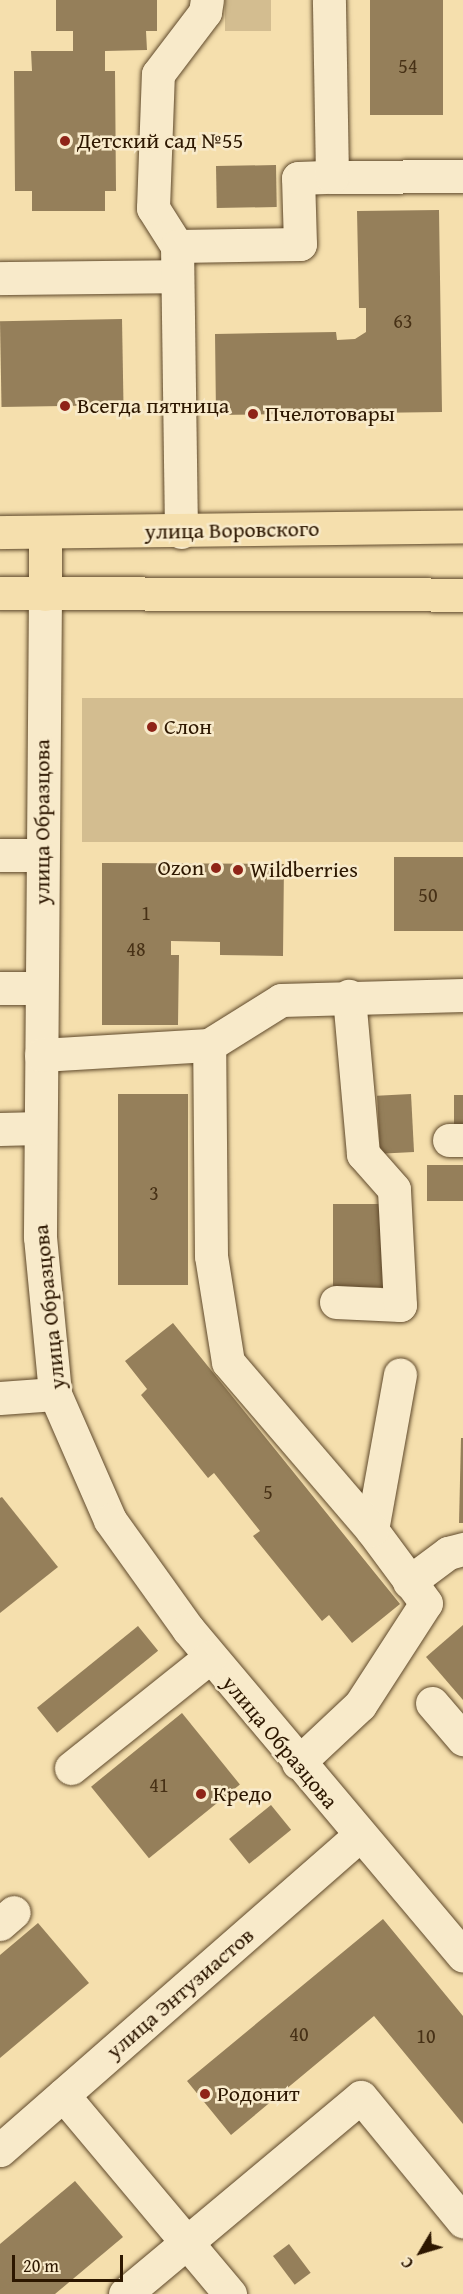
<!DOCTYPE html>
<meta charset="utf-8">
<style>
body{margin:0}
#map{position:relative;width:463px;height:2294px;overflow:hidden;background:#f5dfad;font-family:"Gentium Book Plus",serif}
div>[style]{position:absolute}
.green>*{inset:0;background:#d3bd90;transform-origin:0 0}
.building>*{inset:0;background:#957f5a;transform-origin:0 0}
.roads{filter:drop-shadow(0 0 2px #5f492b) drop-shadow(0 0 2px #5f492b)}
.minor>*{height:33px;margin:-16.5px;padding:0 16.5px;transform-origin:16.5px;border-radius:16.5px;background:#f8eaca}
.major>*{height:33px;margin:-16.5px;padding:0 16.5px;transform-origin:16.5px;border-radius:16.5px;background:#f5dfad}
.dots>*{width:16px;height:16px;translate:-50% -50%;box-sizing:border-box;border:3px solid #f8eaca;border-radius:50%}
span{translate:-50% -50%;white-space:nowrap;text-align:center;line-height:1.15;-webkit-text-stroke:5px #f8eaca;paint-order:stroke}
.number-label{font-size:20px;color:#473116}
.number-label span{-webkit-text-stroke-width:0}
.poi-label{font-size:22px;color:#2d1700}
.left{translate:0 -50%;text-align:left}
.right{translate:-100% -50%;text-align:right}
.street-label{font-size:22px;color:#2d1700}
.north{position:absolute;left:391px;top:2222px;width:60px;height:60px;-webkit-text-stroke:4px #f8eaca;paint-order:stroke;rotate:232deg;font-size:16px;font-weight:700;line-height:24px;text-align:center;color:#2d1700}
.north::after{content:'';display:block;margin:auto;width:21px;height:27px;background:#2d1700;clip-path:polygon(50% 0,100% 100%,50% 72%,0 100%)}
.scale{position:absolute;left:12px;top:2255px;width:111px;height:27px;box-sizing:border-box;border:3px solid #2d1700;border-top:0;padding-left:8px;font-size:18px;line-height:21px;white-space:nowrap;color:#2d1700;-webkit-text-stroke:4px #f8eaca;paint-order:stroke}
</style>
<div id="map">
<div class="green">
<i style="left:225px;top:0;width:46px;height:31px"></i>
<i style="left:463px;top:698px;width:144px;height:381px;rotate:90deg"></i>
</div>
<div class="building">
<i style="clip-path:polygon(56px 0,157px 0,157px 31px,146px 31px,147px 50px,105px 51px,105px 71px,115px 71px,116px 191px,105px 191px,105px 211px,32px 211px,32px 191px,15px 191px,14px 71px,32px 71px,31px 51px,73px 51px,73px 31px,56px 31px)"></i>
<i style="left:370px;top:0;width:73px;height:115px"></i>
<i style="left:276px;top:165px;width:42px;height:60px;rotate:89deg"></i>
<i style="clip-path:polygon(439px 210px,442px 412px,216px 415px,215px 334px,336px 332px,337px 340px,355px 339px,366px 332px,366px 308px,359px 308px,357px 211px)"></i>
<i style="left:122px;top:319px;width:86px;height:122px;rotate:89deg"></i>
<i style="left:394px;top:857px;width:69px;height:74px"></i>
<i style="clip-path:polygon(102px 863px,284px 864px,283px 956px,220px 955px,220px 942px,171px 941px,171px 955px,179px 955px,178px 1025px,102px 1025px)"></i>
<i style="left:118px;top:1094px;width:70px;height:191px"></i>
<i style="left:411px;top:1094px;width:58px;height:34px;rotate:87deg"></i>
<i style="left:454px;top:1095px;width:9px;height:32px"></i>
<i style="left:463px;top:1165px;width:36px;height:36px;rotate:90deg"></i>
<i style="left:391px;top:1204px;width:83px;height:58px;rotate:90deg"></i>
<i style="clip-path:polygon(173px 1323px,400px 1604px,352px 1643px,329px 1615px,322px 1621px,253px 1536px,260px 1531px,214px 1473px,208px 1478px,141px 1395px,147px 1389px,125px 1361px)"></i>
<i style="clip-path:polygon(461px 1438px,463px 1438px,463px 1523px,459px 1523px)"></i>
<i style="clip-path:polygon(2px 1497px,58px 1567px,0 1613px,0 1498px)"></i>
<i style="clip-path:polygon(463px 1625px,463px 1700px,426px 1657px)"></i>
<i style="left:138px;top:1626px;width:32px;height:130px;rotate:51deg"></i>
<i style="left:182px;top:1713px;width:92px;height:117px;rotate:51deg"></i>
<i style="left:271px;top:1805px;width:32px;height:54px;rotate:51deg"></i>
<i style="clip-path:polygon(383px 1919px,463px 2016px,463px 2124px,374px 2016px,231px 2135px,187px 2081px)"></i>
<i style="clip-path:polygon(38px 1923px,89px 1983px,0 2058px,0 1955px)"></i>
<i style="clip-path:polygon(75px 2181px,123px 2237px,55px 2294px,0 2294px,0 2244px)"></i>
<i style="left:289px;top:2244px;width:36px;height:20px;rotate:53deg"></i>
</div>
<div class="roads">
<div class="minor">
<i style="left:332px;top:177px;width:131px;rotate:-0.4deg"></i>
<i style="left:177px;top:246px;width:45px;rotate:-122.3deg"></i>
<i style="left:153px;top:208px;width:134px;rotate:-87.9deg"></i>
<i style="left:158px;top:74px;width:78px;rotate:-52.8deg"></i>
<i style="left:205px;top:12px;width:12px;rotate:-81deg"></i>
<i style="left:0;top:278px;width:177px;rotate:-0.6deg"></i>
<i style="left:181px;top:532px;width:286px;rotate:-90.8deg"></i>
<i style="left:177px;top:246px;width:123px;rotate:-0.9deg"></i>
<i style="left:300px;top:244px;width:66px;rotate:-91.7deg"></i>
<i style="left:298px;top:178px;width:34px;rotate:-2deg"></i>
<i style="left:332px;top:177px;width:177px;rotate:-91deg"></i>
<i style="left:45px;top:594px;width:643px;rotate:90.45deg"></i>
<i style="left:40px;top:1237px;width:158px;rotate:84.5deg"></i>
<i style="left:55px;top:1394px;width:137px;rotate:66.4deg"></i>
<i style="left:110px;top:1520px;width:134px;rotate:54.4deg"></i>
<i style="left:188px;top:1629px;width:427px;rotate:49.9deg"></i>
<i style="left:0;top:855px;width:42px"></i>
<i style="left:0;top:988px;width:41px"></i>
<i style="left:41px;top:1055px;width:168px;rotate:-3.4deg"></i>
<i style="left:0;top:1129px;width:40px;rotate:-1.4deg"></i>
<i style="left:449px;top:1140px;width:14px"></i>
<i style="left:336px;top:1302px;width:64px;rotate:2.7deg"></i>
<i style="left:400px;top:1305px;width:116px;rotate:-93deg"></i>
<i style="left:394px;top:1189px;width:47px;rotate:-131.5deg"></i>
<i style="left:363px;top:1154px;width:159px;rotate:-95.1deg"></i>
<i style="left:0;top:1398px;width:55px;rotate:-4.2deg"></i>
<i style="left:372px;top:1530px;width:158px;rotate:-79.8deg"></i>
<i style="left:409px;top:1582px;width:49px;rotate:-36.6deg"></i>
<i style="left:448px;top:1553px;width:16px;rotate:-15deg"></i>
<i style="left:432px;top:1703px;width:48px;rotate:49.3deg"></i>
<i style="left:298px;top:1763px;width:85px;rotate:-43.1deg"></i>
<i style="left:360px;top:1705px;width:121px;rotate:-57.1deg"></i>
<i style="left:426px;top:1603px;width:91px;rotate:-126.5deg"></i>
<i style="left:372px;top:1530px;width:221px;rotate:-130.6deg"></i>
<i style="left:228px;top:1362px;width:107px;rotate:-99.1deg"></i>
<i style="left:211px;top:1256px;width:211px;rotate:-90.5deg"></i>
<i style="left:209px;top:1045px;width:85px;rotate:-32deg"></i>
<i style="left:281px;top:1000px;width:182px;rotate:-1.6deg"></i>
<i style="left:71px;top:1768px;width:178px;rotate:-38.6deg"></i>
<i style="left:0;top:1924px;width:18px;rotate:-41deg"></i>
<i style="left:63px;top:2095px;width:260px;rotate:50deg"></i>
<i style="left:0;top:2150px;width:477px;rotate:-41.2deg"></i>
<i style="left:125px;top:2294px;width:307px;rotate:-39.9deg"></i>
<i style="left:361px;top:2097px;width:161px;rotate:50.6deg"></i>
</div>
<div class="major">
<i style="left:0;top:532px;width:463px;rotate:-0.7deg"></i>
<i style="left:45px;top:532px;width:62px;rotate:90deg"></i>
<i style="left:0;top:593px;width:463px;rotate:0.2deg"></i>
</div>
</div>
<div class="dots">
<i style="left:65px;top:141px;background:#8f2418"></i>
<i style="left:65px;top:406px;background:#8f2418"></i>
<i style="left:253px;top:414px;background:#8f2418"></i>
<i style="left:152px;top:727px;background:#8f2418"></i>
<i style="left:216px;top:868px;background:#8f2418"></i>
<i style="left:238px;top:870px;background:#8f2418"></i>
<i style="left:201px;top:1794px;background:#8f2418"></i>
<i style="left:205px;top:2094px;background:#8f2418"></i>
</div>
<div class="number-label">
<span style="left:408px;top:65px">54</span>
<span style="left:403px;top:320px">63</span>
<span style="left:428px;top:894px">50</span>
<span style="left:146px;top:912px">1</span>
<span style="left:136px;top:948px">48</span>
<span style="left:154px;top:1192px">3</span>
<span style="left:268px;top:1491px">5</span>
<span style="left:159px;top:1784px">41</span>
<span style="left:299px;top:2033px">40</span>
<span style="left:426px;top:2035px">10</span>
</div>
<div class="poi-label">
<span class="left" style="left:77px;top:141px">Детский сад №55</span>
<span class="left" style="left:77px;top:406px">Всегда пятница</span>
<span class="left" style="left:265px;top:414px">Пчелотовары</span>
<span class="left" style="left:164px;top:727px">Слон</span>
<span class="right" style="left:204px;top:868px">Ozon</span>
<span class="left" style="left:250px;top:870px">Wildberries</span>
<span class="left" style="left:213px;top:1794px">Кредо</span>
<span class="left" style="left:217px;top:2094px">Родонит</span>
</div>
<div class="street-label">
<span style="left:232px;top:530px;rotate:-1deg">улица Воровского</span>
<span style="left:42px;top:822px;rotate:-90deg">улица Образцова</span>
<span style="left:49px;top:1307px;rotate:-96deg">улица Образцова</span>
<span style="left:280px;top:1742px;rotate:50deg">улица Образцова</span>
<span style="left:180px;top:1993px;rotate:-41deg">улица Энтузиастов</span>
</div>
<div class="north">С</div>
<div class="scale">20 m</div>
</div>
